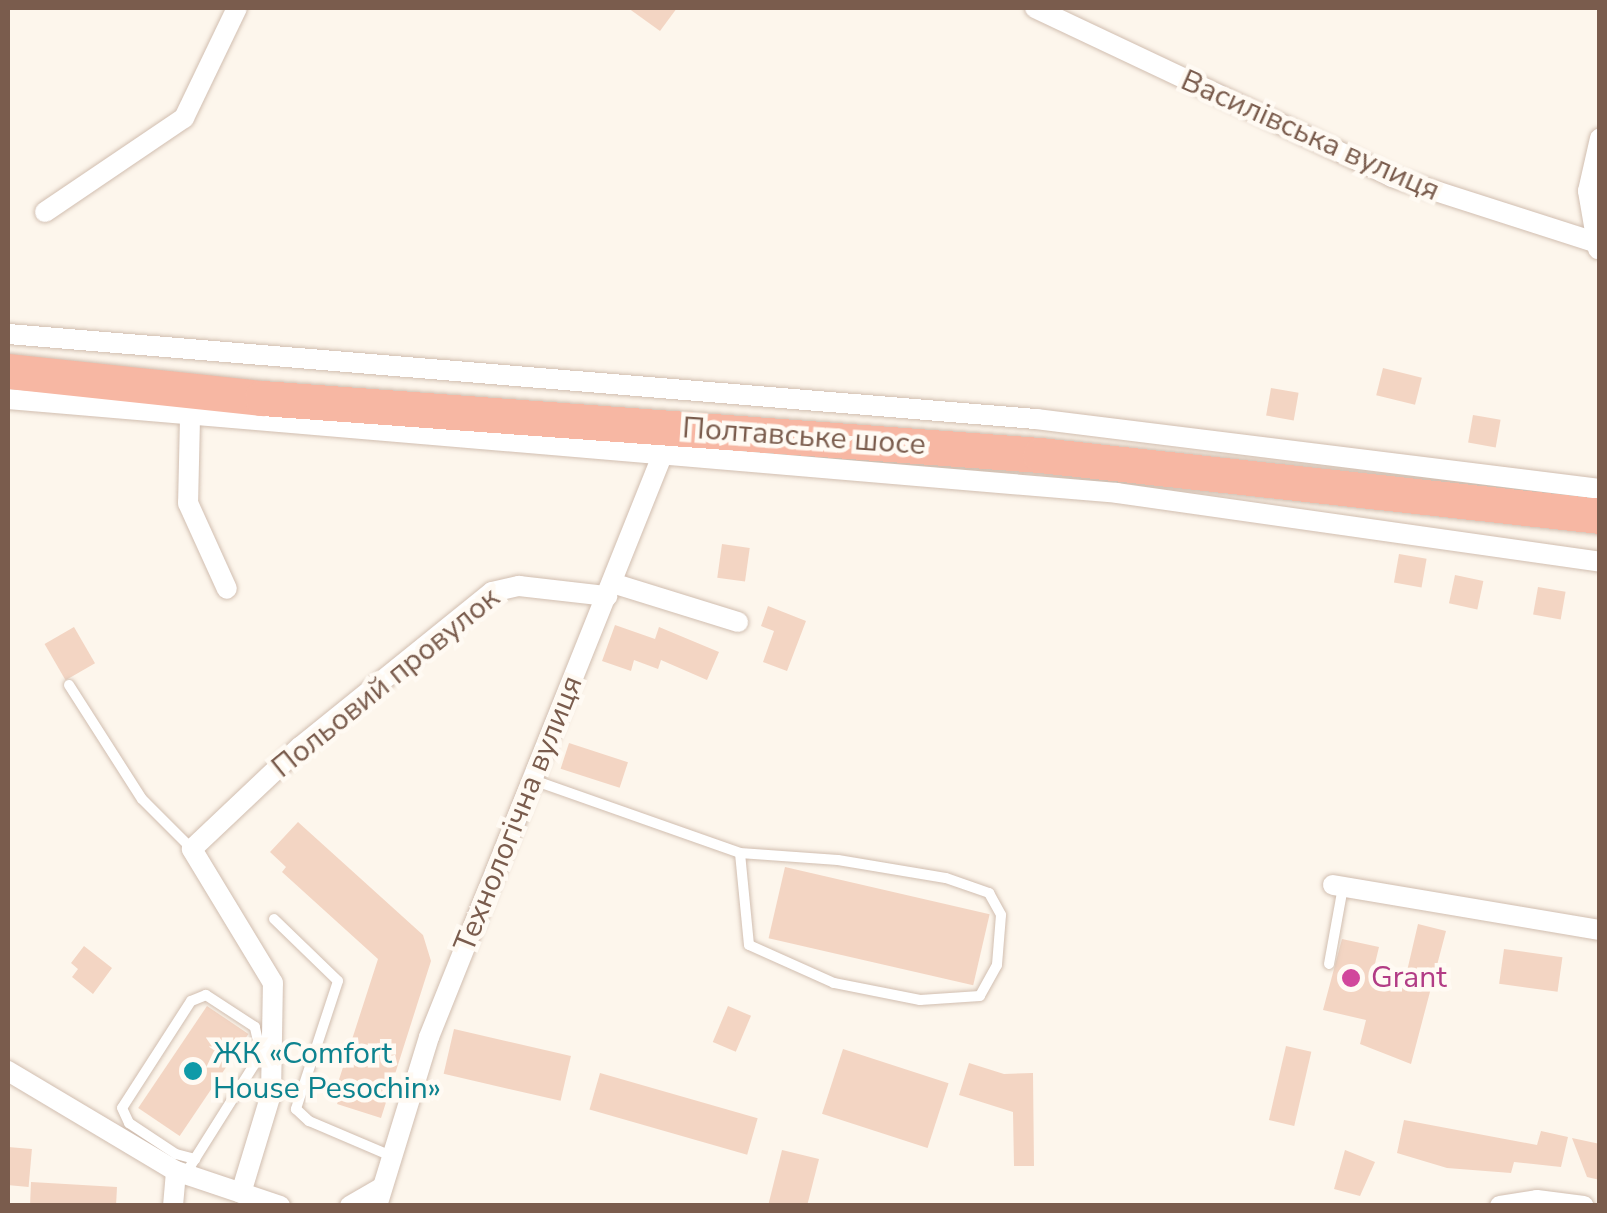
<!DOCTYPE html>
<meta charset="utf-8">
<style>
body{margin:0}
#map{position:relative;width:1607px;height:1213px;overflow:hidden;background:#fdf6ec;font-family:"Nunito Sans",sans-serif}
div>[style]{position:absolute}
.building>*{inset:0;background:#f3d5c3;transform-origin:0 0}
.roads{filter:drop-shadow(0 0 2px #d1beb0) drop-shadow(0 0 2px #d1beb0)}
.lane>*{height:10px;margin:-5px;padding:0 5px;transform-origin:5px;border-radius:5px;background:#fff}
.street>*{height:20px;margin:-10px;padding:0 10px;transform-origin:10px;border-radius:10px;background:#fff}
.highway>*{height:35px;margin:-17.5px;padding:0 17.5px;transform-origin:17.5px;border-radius:17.5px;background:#f7b7a3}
.dots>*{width:28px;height:28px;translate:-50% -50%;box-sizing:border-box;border:5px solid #fffaf3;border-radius:50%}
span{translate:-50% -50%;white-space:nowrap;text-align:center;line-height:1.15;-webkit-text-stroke:9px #fffaf3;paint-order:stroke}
.street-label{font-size:30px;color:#7a5c4d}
.hotel-label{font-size:30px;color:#b23c85}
.left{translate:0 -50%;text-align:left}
.culture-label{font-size:30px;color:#0d838f}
.frame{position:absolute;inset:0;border:10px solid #7a5c4d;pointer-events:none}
</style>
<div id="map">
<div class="building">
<i style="clip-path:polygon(628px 8px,677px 8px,660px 31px)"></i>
<i style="left:1383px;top:368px;width:40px;height:28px;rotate:14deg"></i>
<i style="left:1271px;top:388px;width:28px;height:28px;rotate:10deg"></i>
<i style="left:1473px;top:415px;width:28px;height:28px;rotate:10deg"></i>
<i style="left:722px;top:544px;width:28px;height:34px;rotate:8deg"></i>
<i style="left:1399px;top:554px;width:28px;height:29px;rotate:10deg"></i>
<i style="left:1455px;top:575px;width:29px;height:29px;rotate:12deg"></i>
<i style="left:1538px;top:587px;width:28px;height:28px;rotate:10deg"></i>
<i style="clip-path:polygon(768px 606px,806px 621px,787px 671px,763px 662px,774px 631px,761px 626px)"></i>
<i style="clip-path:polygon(615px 625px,655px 639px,659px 627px,719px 652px,707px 680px,661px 660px,658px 669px,634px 660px,631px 671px,602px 661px)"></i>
<i style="left:74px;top:627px;width:42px;height:34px;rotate:60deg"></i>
<i style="left:569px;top:743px;width:62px;height:27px;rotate:18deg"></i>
<i style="clip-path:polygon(298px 822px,423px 935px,431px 961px,381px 1118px,337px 1104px,341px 1094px,335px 1092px,378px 959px,282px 872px,286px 867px,270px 852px)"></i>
<i style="left:785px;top:867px;width:210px;height:73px;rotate:13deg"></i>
<i style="clip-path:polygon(1418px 924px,1446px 931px,1411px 1064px,1360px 1044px,1366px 1020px,1323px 1010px,1342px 939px,1379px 947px,1372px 976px,1404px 984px)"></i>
<i style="clip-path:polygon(84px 946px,112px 968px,93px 994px,72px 977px,78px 969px,71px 963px)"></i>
<i style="left:1504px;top:949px;width:59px;height:35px;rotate:8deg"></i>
<i style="left:207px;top:1006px;width:50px;height:123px;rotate:34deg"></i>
<i style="left:728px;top:1006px;width:25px;height:39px;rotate:23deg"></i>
<i style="left:454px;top:1029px;width:120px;height:46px;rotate:13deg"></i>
<i style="left:1286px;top:1046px;width:26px;height:76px;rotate:13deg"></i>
<i style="left:843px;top:1049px;width:111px;height:68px;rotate:18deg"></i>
<i style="clip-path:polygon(969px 1063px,1004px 1074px,1033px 1073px,1034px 1166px,1014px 1166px,1013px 1112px,959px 1095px)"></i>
<i style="left:600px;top:1073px;width:164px;height:38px;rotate:16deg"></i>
<i style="clip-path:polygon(1404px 1120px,1537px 1145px,1541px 1131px,1568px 1137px,1561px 1167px,1514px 1162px,1511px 1173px,1447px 1168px,1397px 1153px)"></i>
<i style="clip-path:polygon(1572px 1138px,1600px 1144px,1600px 1180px,1587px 1177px)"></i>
<i style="left:8px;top:1147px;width:24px;height:38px;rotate:5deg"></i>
<i style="clip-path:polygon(782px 1150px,819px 1159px,807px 1206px,768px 1206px)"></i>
<i style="clip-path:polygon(1345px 1150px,1375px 1162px,1360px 1196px,1334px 1189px)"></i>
<i style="clip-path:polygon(31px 1182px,117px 1187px,116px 1206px,30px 1206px)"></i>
</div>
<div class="roads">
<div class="lane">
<i style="left:69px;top:685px;width:135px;rotate:57.4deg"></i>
<i style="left:142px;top:799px;width:71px;rotate:45deg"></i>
<i style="left:533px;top:780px;width:219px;rotate:19.4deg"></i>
<i style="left:740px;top:853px;width:98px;rotate:4.1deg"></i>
<i style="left:838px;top:860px;width:109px;rotate:9.5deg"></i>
<i style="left:946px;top:878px;width:46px;rotate:19.2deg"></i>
<i style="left:989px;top:893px;width:25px;rotate:61deg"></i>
<i style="left:1001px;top:915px;width:50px;rotate:94.6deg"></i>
<i style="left:997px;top:965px;width:35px;rotate:119deg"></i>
<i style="left:980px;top:996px;width:60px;rotate:176.2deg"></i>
<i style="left:920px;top:1000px;width:88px;rotate:-168.8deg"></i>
<i style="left:834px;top:983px;width:93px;rotate:-155.9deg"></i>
<i style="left:749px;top:945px;width:92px;rotate:-95.6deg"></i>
<i style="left:274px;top:919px;width:89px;rotate:44.1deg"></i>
<i style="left:338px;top:981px;width:135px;rotate:108.2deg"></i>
<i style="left:296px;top:1109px;width:18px;rotate:43deg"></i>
<i style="left:309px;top:1121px;width:89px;rotate:23.1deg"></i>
<i style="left:1329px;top:964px;width:78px;rotate:-79.7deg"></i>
<i style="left:186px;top:1173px;width:141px;rotate:-57.8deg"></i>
<i style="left:261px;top:1054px;width:28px;rotate:-103deg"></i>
<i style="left:255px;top:1027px;width:59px;rotate:-146.9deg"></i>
<i style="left:206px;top:995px;width:16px;rotate:158deg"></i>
<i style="left:191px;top:1001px;width:127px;rotate:122.8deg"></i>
<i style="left:122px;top:1108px;width:17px;rotate:65deg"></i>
<i style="left:129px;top:1123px;width:56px;rotate:33.4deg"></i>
<i style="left:176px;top:1154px;width:20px;rotate:15deg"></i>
</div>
<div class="street">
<i style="left:1035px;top:8px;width:395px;rotate:25.3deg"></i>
<i style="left:1392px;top:177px;width:213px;rotate:17.8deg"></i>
<i style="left:45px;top:212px;width:168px;rotate:-34.1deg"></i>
<i style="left:184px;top:118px;width:122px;rotate:-64.3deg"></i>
<i style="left:1598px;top:249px;width:59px;rotate:-99.8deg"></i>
<i style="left:1588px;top:191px;width:54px;rotate:-77.2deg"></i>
<i style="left:8px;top:334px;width:1032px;rotate:4.73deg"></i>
<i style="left:1036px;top:419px;width:568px;rotate:7.07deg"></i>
<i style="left:8px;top:399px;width:1113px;rotate:4.84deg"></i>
<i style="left:1117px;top:493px;width:488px;rotate:8.1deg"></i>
<i style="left:190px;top:418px;width:85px;rotate:91.3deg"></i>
<i style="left:188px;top:503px;width:94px;rotate:65.6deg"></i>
<i style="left:612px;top:583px;width:132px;rotate:17.2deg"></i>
<i style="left:1333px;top:885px;width:271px;rotate:9.6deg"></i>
<i style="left:8px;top:1071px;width:196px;rotate:30.8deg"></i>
<i style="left:176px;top:1171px;width:110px;rotate:18.6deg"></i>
<i style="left:241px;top:1193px;width:103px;rotate:-73.1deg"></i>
<i style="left:271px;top:1094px;width:111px;rotate:-89deg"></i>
<i style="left:273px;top:983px;width:157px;rotate:-121.2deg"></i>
<i style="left:192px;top:849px;width:149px;rotate:-43.4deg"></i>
<i style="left:300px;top:747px;width:247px;rotate:-38.9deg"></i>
<i style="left:492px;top:592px;width:28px;rotate:-13deg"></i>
<i style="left:519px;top:586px;width:89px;rotate:6.5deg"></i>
<i style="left:173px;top:1206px;width:35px;rotate:-85deg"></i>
<i style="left:350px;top:1206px;width:34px;rotate:-30deg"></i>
<i style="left:377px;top:1206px;width:177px;rotate:-72.9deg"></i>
<i style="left:429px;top:1037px;width:637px;rotate:-68.15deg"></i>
<i style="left:1500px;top:1206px;width:37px;rotate:-9deg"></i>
<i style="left:1537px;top:1200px;width:47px;rotate:7.3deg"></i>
</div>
<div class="highway">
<i style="left:8px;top:371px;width:255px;rotate:6.1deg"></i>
<i style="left:262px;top:398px;width:780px;rotate:4.19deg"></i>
<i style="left:1040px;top:455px;width:563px;rotate:6.22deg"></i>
</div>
</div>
<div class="dots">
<i style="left:1351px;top:978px;background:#d1479c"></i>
<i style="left:193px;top:1071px;background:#0f9aa8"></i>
</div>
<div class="street-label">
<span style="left:1310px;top:136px;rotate:24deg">Василівська вулиця</span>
<span style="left:804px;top:437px;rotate:4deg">Полтавське шосе</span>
<span style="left:386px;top:683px;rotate:-39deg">Польовий провулок</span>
<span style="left:519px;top:814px;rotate:-68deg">Технологічна вулиця</span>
</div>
<div class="hotel-label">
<span class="left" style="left:1371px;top:978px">Grant</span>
</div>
<div class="culture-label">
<span class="left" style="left:213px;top:1071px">ЖК «Comfort<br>House Pesochin»</span>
</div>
<div class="frame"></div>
</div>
